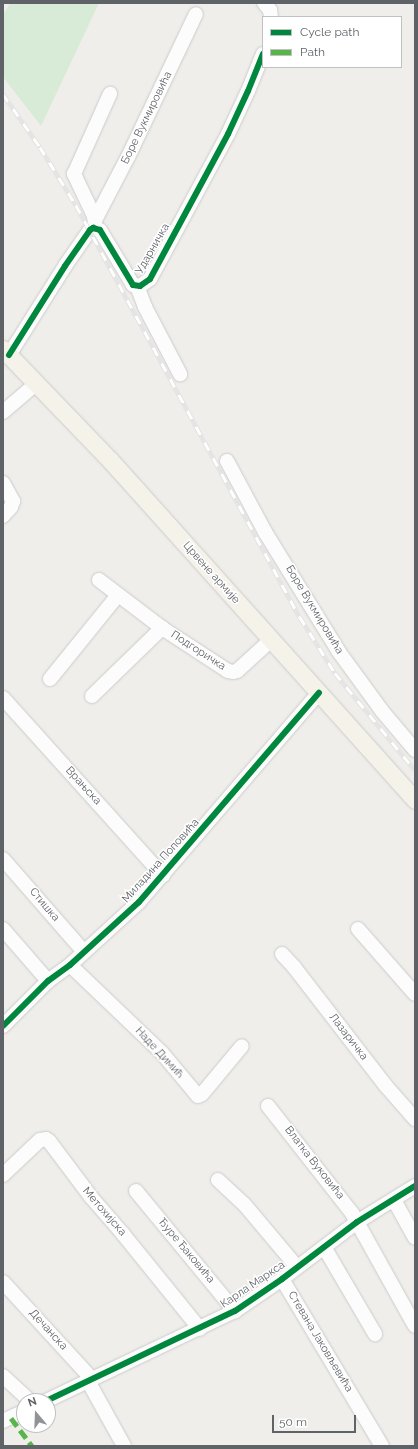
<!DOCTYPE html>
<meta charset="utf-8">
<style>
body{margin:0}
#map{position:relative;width:418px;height:1449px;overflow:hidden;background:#efeeea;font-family:Raleway,sans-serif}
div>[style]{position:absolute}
.green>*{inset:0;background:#d8ebd6}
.roads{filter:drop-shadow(0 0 1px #cbcccc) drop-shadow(0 0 1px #cbcccc)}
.minor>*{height:14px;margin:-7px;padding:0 7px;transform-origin:7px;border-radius:7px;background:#fdfcfc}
.major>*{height:17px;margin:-8.5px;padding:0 8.5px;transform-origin:8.5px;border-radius:8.5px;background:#f4f2e9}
.rail>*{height:4.5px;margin-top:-2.25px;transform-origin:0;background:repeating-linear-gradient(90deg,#fff 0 9px,#e4e4e4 0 18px);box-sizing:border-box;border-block:1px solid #e4e4e4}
.quiet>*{height:5px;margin-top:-2.5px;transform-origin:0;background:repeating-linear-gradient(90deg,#58b549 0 10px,transparent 0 15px)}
.cycleway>*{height:6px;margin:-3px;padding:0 3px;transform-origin:3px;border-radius:3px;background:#00873e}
span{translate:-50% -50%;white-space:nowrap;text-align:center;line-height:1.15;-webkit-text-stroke:3px #fff;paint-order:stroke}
.street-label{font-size:11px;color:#5f6368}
.frame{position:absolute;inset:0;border:4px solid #5f6368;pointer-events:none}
.legend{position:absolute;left:262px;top:16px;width:140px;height:52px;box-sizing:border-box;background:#fff;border:1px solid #bfc1c3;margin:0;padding:5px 7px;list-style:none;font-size:12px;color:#5f6368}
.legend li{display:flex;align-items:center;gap:8px;height:20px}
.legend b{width:20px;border:1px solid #bfc1c3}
.north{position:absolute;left:16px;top:1393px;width:40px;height:40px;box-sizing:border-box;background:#fff;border:1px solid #bfc1c3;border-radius:50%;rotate:341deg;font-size:11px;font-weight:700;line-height:16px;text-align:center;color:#5f6368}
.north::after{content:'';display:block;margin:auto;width:14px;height:18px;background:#919496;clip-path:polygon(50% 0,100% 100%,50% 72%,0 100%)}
.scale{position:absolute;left:272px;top:1415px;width:84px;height:18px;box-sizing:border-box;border:2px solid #5f6368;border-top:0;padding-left:5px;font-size:12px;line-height:14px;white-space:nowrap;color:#5f6368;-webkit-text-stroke:3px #fff;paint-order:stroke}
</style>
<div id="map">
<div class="green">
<i style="clip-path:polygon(10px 3px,99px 3px,41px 126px,3px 77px,3px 15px)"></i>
</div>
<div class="roads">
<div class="minor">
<i style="left:264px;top:3px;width:9px;rotate:49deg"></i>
<i style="left:270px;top:10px;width:7px;rotate:82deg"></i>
<i style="left:95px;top:220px;width:71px;rotate:-62.4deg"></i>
<i style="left:128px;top:157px;width:158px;rotate:-64.6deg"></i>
<i style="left:95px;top:225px;width:9px;rotate:-96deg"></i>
<i style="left:94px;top:216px;width:47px;rotate:-115.5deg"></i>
<i style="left:74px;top:174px;width:88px;rotate:-65.8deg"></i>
<i style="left:137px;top:286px;width:22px;rotate:69deg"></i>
<i style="left:145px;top:307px;width:76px;rotate:62.4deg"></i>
<i style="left:9px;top:355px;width:105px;rotate:-57.8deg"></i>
<i style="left:65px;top:266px;width:44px;rotate:-55.2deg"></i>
<i style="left:90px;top:230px;width:4px;rotate:-34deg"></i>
<i style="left:93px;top:228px;width:7px;rotate:16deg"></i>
<i style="left:100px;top:230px;width:64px;rotate:59deg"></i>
<i style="left:133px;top:285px;width:7px;rotate:8deg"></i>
<i style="left:140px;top:286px;width:12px;rotate:-35deg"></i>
<i style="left:150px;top:279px;width:165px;rotate:-61.7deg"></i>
<i style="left:228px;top:134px;width:47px;rotate:-65.1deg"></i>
<i style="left:248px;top:91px;width:40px;rotate:-68deg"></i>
<i style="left:3px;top:412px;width:45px;rotate:-40.5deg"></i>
<i style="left:227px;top:461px;width:81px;rotate:61.8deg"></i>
<i style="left:265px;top:532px;width:141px;rotate:58.3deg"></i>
<i style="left:339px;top:652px;width:73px;rotate:53.9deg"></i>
<i style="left:382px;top:711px;width:51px;rotate:49.8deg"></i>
<i style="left:3px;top:483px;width:21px;rotate:61deg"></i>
<i style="left:13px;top:501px;width:6px;rotate:108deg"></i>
<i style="left:11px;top:507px;width:12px;rotate:132deg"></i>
<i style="left:99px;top:580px;width:79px;rotate:37.3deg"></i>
<i style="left:162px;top:628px;width:79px;rotate:33.1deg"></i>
<i style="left:228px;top:671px;width:5px;rotate:11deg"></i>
<i style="left:233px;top:672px;width:4px;rotate:-14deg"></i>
<i style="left:237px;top:671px;width:46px;rotate:-42.4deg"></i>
<i style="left:50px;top:679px;width:108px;rotate:-51deg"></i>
<i style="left:92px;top:696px;width:98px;rotate:-44.2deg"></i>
<i style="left:3px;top:698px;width:239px;rotate:48deg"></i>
<i style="left:3px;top:859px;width:123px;rotate:48.9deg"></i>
<i style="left:3px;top:929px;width:69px;rotate:49.1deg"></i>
<i style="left:358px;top:929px;width:86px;rotate:48.8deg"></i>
<i style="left:282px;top:954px;width:18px;rotate:47deg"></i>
<i style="left:294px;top:967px;width:150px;rotate:52.3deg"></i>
<i style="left:386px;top:1086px;width:44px;rotate:48.7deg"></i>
<i style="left:70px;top:965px;width:127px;rotate:43.7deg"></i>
<i style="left:162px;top:1053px;width:56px;rotate:50.1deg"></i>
<i style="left:198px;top:1096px;width:4px;rotate:-27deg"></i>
<i style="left:202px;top:1094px;width:62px;rotate:-50.2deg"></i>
<i style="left:3px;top:1026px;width:64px;rotate:-45deg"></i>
<i style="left:48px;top:981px;width:27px;rotate:-36deg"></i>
<i style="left:70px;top:965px;width:93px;rotate:-42.4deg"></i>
<i style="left:139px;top:902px;width:276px;rotate:-49.3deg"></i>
<i style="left:268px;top:1106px;width:136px;rotate:51.9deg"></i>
<i style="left:352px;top:1213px;width:129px;rotate:60.9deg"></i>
<i style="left:3px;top:1175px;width:51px;rotate:-43.4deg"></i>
<i style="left:40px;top:1140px;width:6px;rotate:-9deg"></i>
<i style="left:46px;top:1139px;width:4px;rotate:34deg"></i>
<i style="left:49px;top:1141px;width:70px;rotate:53.1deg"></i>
<i style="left:91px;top:1197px;width:49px;rotate:49.1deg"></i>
<i style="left:123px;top:1234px;width:122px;rotate:51deg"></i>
<i style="left:218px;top:1180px;width:35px;rotate:43deg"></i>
<i style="left:244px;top:1204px;width:82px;rotate:49.9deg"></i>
<i style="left:136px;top:1191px;width:156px;rotate:50.5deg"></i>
<i style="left:394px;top:1200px;width:43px;rotate:61.1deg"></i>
<i style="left:324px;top:1247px;width:101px;rotate:59.6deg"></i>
<i style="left:282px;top:1279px;width:195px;rotate:59.1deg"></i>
<i style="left:3px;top:1282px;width:132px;rotate:47.5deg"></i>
<i style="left:3px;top:1376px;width:37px;rotate:43deg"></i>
<i style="left:88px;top:1381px;width:74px;rotate:61deg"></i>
<i style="left:46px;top:1401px;width:209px;rotate:-25.5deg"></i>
<i style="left:235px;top:1311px;width:57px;rotate:-34.2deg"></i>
<i style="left:282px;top:1279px;width:94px;rotate:-37.2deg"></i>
<i style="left:357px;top:1222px;width:68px;rotate:-31.8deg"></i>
<i style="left:3px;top:1421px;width:23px;rotate:-25deg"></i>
</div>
<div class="major">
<i style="left:3px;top:349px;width:154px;rotate:46.1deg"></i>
<i style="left:110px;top:460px;width:457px;rotate:48.1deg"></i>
</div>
</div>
<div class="rail">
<i style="left:3px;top:94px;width:65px;rotate:55.1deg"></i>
<i style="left:40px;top:147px;width:68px;rotate:58.2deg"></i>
<i style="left:76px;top:205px;width:469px;rotate:61.5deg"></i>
<i style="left:300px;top:617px;width:66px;rotate:58deg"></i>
<i style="left:335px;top:673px;width:126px;rotate:50.5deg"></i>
</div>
<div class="quiet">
<i style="left:11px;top:1418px;width:35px;rotate:53deg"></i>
</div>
<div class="cycleway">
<i style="left:9px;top:355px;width:105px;rotate:-57.8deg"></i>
<i style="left:65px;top:266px;width:44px;rotate:-55.2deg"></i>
<i style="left:90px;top:230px;width:4px;rotate:-34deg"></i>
<i style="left:93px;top:228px;width:7px;rotate:16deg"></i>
<i style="left:100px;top:230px;width:64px;rotate:59deg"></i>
<i style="left:133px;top:285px;width:7px;rotate:8deg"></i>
<i style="left:140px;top:286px;width:12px;rotate:-35deg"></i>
<i style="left:150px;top:279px;width:165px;rotate:-61.7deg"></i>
<i style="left:228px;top:134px;width:47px;rotate:-65.1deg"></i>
<i style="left:248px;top:91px;width:40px;rotate:-68deg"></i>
<i style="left:3px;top:1026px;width:64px;rotate:-45deg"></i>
<i style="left:48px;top:981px;width:27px;rotate:-36deg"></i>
<i style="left:70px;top:965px;width:93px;rotate:-42.4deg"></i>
<i style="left:139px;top:902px;width:276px;rotate:-49.3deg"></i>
<i style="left:46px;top:1401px;width:209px;rotate:-25.5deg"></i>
<i style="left:235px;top:1311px;width:57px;rotate:-34.2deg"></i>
<i style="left:282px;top:1279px;width:94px;rotate:-37.2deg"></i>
<i style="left:357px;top:1222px;width:68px;rotate:-31.8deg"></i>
</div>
<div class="street-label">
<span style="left:147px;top:118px;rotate:-64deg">Боре Вукмировића</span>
<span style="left:153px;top:249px;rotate:-60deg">Ударничка</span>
<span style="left:211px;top:573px;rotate:48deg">Црвене армије</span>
<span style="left:314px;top:610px;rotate:59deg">Боре Вукмировића</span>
<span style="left:198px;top:651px;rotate:33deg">Подгоричка</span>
<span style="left:83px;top:786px;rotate:48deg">Врањска</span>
<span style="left:161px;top:861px;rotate:-48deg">Миладина Поповића</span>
<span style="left:44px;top:905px;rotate:50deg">Стишка</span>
<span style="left:348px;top:1037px;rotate:52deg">Лазаричка</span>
<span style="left:159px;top:1053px;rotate:47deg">Наде Димић</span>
<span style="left:314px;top:1163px;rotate:52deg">Влатка Вуковића</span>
<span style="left:104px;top:1212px;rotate:49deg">Метохијска</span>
<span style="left:186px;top:1251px;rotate:50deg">Ђуре Ђаковића</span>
<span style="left:253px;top:1285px;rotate:-34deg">Карла Маркса</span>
<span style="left:48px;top:1330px;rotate:48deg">Дечанска</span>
<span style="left:320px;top:1342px;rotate:59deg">Стевана Јаковљевића</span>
</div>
<div class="frame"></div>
<ul class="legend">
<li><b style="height:5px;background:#00873e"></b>Cycle path</li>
<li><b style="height:5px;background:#58b549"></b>Path</li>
</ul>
<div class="north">N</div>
<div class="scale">50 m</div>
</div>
